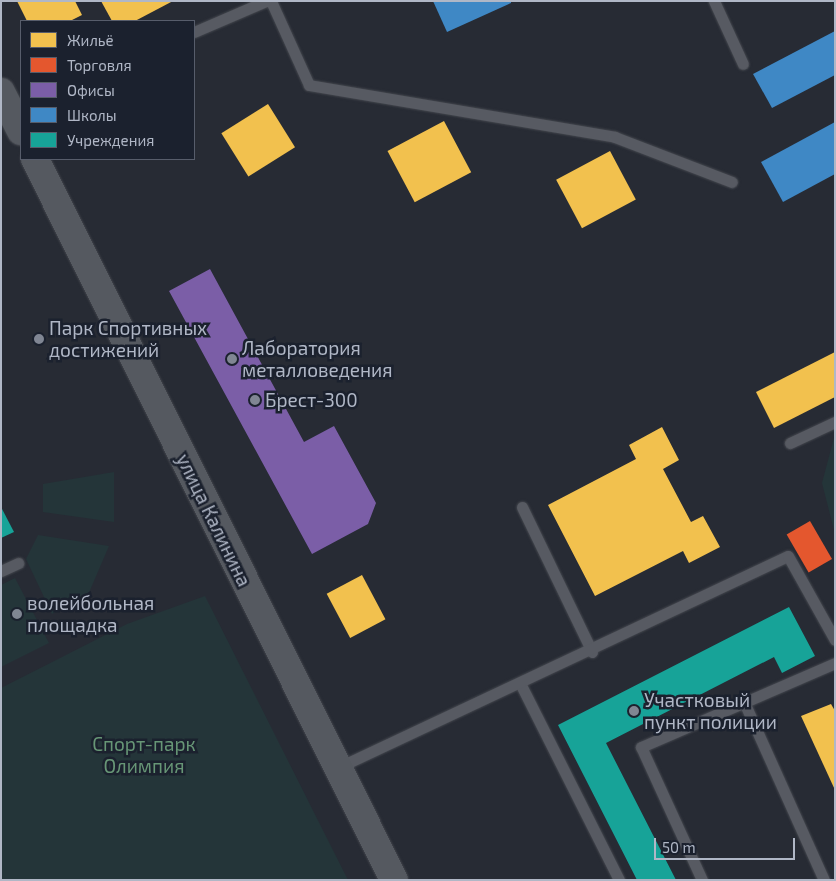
<!DOCTYPE html>
<meta charset="utf-8">
<style>
body{margin:0}
#map{position:relative;width:836px;height:881px;overflow:hidden;background:#272b34;font-family:"Exo 2",sans-serif}
div>[style]{position:absolute}
.green>*{inset:0;background:#243539}
.homes>*{inset:0;background:#f2c14e;transform-origin:0 0}
.shops>*{inset:0;background:#e4572e;transform-origin:0 0}
.offices>*{inset:0;background:#7b5ea7}
.schools>*{inset:0;background:#3f88c5}
.public>*{inset:0;background:#17a398}
.roads{filter:drop-shadow(0 0 1px #43464d) drop-shadow(0 0 1px #43464d)}
.lane>*{height:11px;margin:-5.5px;padding:0 5.5px;transform-origin:5.5px;border-radius:5.5px;background:#575a62}
.secondary>*{height:28px;margin:-14px;padding:0 14px;transform-origin:14px;border-radius:14px;background:#555960}
.dots>*{width:14px;height:14px;translate:-50% -50%;box-sizing:border-box;border:2px solid #1b212e;border-radius:50%}
span{translate:-50% -50%;white-space:nowrap;text-align:center;line-height:1.15;-webkit-text-stroke:5px #1b212e;paint-order:stroke}
.poi-label{font-size:19px;color:#b0b7c6}
.left{translate:0 -50%;text-align:left}
.street-label{font-size:19px;color:#b0b7c6}
.park-label{font-size:19px;color:#679676}
.frame{position:absolute;inset:0;border:2px solid #b0b7c6;pointer-events:none}
.legend{position:absolute;left:20px;top:20px;width:175px;height:140px;box-sizing:border-box;background:#1b212e;border:1px solid #575d6b;margin:0;padding:6px 9px;list-style:none;font-size:15px;color:#b0b7c6}
.legend li{display:flex;align-items:center;gap:10px;height:25px}
.legend b{width:25px;border:1px solid #575d6b}
.scale{position:absolute;left:654px;top:838px;width:141px;height:22px;box-sizing:border-box;border:2px solid #b0b7c6;border-top:0;padding-left:6px;font-size:15px;line-height:18px;white-space:nowrap;color:#b0b7c6;-webkit-text-stroke:4px #1b212e;paint-order:stroke}
</style>
<div id="map">
<div class="green">
<i style="clip-path:polygon(835px 434px,835px 534px,822px 483px)"></i>
<i style="clip-path:polygon(114px 472px,114px 522px,43px 512px,43px 484px)"></i>
<i style="clip-path:polygon(38px 535px,109px 546px,88px 595px,52px 614px,26px 559px)"></i>
<i style="clip-path:polygon(15px 578px,49px 643px,1px 667px,1px 585px)"></i>
<i style="clip-path:polygon(205px 596px,348px 880px,1px 880px,1px 688px,127px 624px)"></i>
</div>
<div class="homes">
<i style="clip-path:polygon(17px 1px,75px 1px,82px 15px,70px 21px,27px 21px)"></i>
<i style="clip-path:polygon(101px 1px,173px 1px,135px 21px,112px 21px)"></i>
<i style="left:268px;top:104px;width:51px;height:55px;rotate:58deg"></i>
<i style="left:444px;top:121px;width:58px;height:64px;rotate:62deg"></i>
<i style="left:610px;top:151px;width:55px;height:61px;rotate:62deg"></i>
<i style="clip-path:polygon(835px 352px,835px 397px,774px 428px,756px 392px)"></i>
<i style="clip-path:polygon(662px 427px,679px 460px,663px 469px,691px 522px,703px 516px,720px 547px,689px 563px,683px 551px,595px 596px,548px 505px,636px 459px,629px 445px)"></i>
<i style="left:362px;top:575px;width:50px;height:40px;rotate:62deg"></i>
<i style="clip-path:polygon(831px 704px,835px 711px,835px 790px,801px 716px)"></i>
</div>
<div class="shops">
<i style="left:810px;top:521px;width:44px;height:27px;rotate:60deg"></i>
</div>
<div class="offices">
<i style="clip-path:polygon(210px 269px,304px 442px,334px 426px,376px 503px,368px 524px,312px 554px,169px 291px)"></i>
</div>
<div class="schools">
<i style="clip-path:polygon(433px 1px,511px 1px,511px 3px,447px 32px)"></i>
<i style="clip-path:polygon(835px 31px,835px 75px,772px 108px,753px 74px)"></i>
<i style="clip-path:polygon(835px 122px,835px 174px,783px 202px,761px 162px)"></i>
</div>
<div class="public">
<i style="clip-path:polygon(1px 507px,14px 532px,1px 538px)"></i>
<i style="clip-path:polygon(789px 607px,815px 656px,782px 673px,774px 657px,606px 743px,676px 880px,637px 880px,558px 725px)"></i>
</div>
<div class="roads">
<div class="lane">
<i style="left:271px;top:1px;width:92px;rotate:65.7deg"></i>
<i style="left:309px;top:85px;width:310px;rotate:9.6deg"></i>
<i style="left:615px;top:137px;width:125px;rotate:21deg"></i>
<i style="left:714px;top:1px;width:69px;rotate:65.3deg"></i>
<i style="left:194px;top:32px;width:78px;rotate:-23.3deg"></i>
<i style="left:790px;top:443px;width:50px;rotate:-25deg"></i>
<i style="left:522px;top:507px;width:161px;rotate:64.2deg"></i>
<i style="left:1px;top:571px;width:19px;rotate:-25deg"></i>
<i style="left:521px;top:685px;width:218px;rotate:63.3deg"></i>
<i style="left:744px;top:702px;width:195px;rotate:65.8deg"></i>
<i style="left:337px;top:768px;width:498px;rotate:-25.2deg"></i>
<i style="left:788px;top:556px;width:96px;rotate:60.8deg"></i>
<i style="left:702px;top:880px;width:146px;rotate:-114.6deg"></i>
<i style="left:641px;top:747px;width:211px;rotate:-23.4deg"></i>
</div>
<div class="secondary">
<i style="left:1px;top:92px;width:44px;rotate:62.9deg"></i>
<i style="left:35px;top:159px;width:805px;rotate:63.53deg"></i>
</div>
</div>
<div class="dots">
<i style="left:39px;top:339px;background:#808693"></i>
<i style="left:232px;top:359px;background:#808693"></i>
<i style="left:255px;top:400px;background:#808693"></i>
<i style="left:17px;top:614px;background:#808693"></i>
<i style="left:634px;top:711px;background:#808693"></i>
</div>
<div class="poi-label">
<span class="left" style="left:49px;top:339px">Парк Спортивных<br>достижений</span>
<span class="left" style="left:242px;top:359px">Лаборатория<br>металловедения</span>
<span class="left" style="left:265px;top:400px">Брест-300</span>
<span class="left" style="left:27px;top:614px">волейбольная<br>площадка</span>
<span class="left" style="left:644px;top:711px">Участковый<br>пункт полиции</span>
</div>
<div class="street-label">
<span style="left:214px;top:520px;rotate:64deg">улица Калинина</span>
</div>
<div class="park-label">
<span style="left:144px;top:755px">Спорт-парк<br>Олимпия</span>
</div>
<div class="frame"></div>
<ul class="legend">
<li><b style="height:14px;background:#f2c14e"></b>Жильё</li>
<li><b style="height:14px;background:#e4572e"></b>Торговля</li>
<li><b style="height:14px;background:#7b5ea7"></b>Офисы</li>
<li><b style="height:14px;background:#3f88c5"></b>Школы</li>
<li><b style="height:14px;background:#17a398"></b>Учреждения</li>
</ul>
<div class="scale">50 m</div>
</div>
